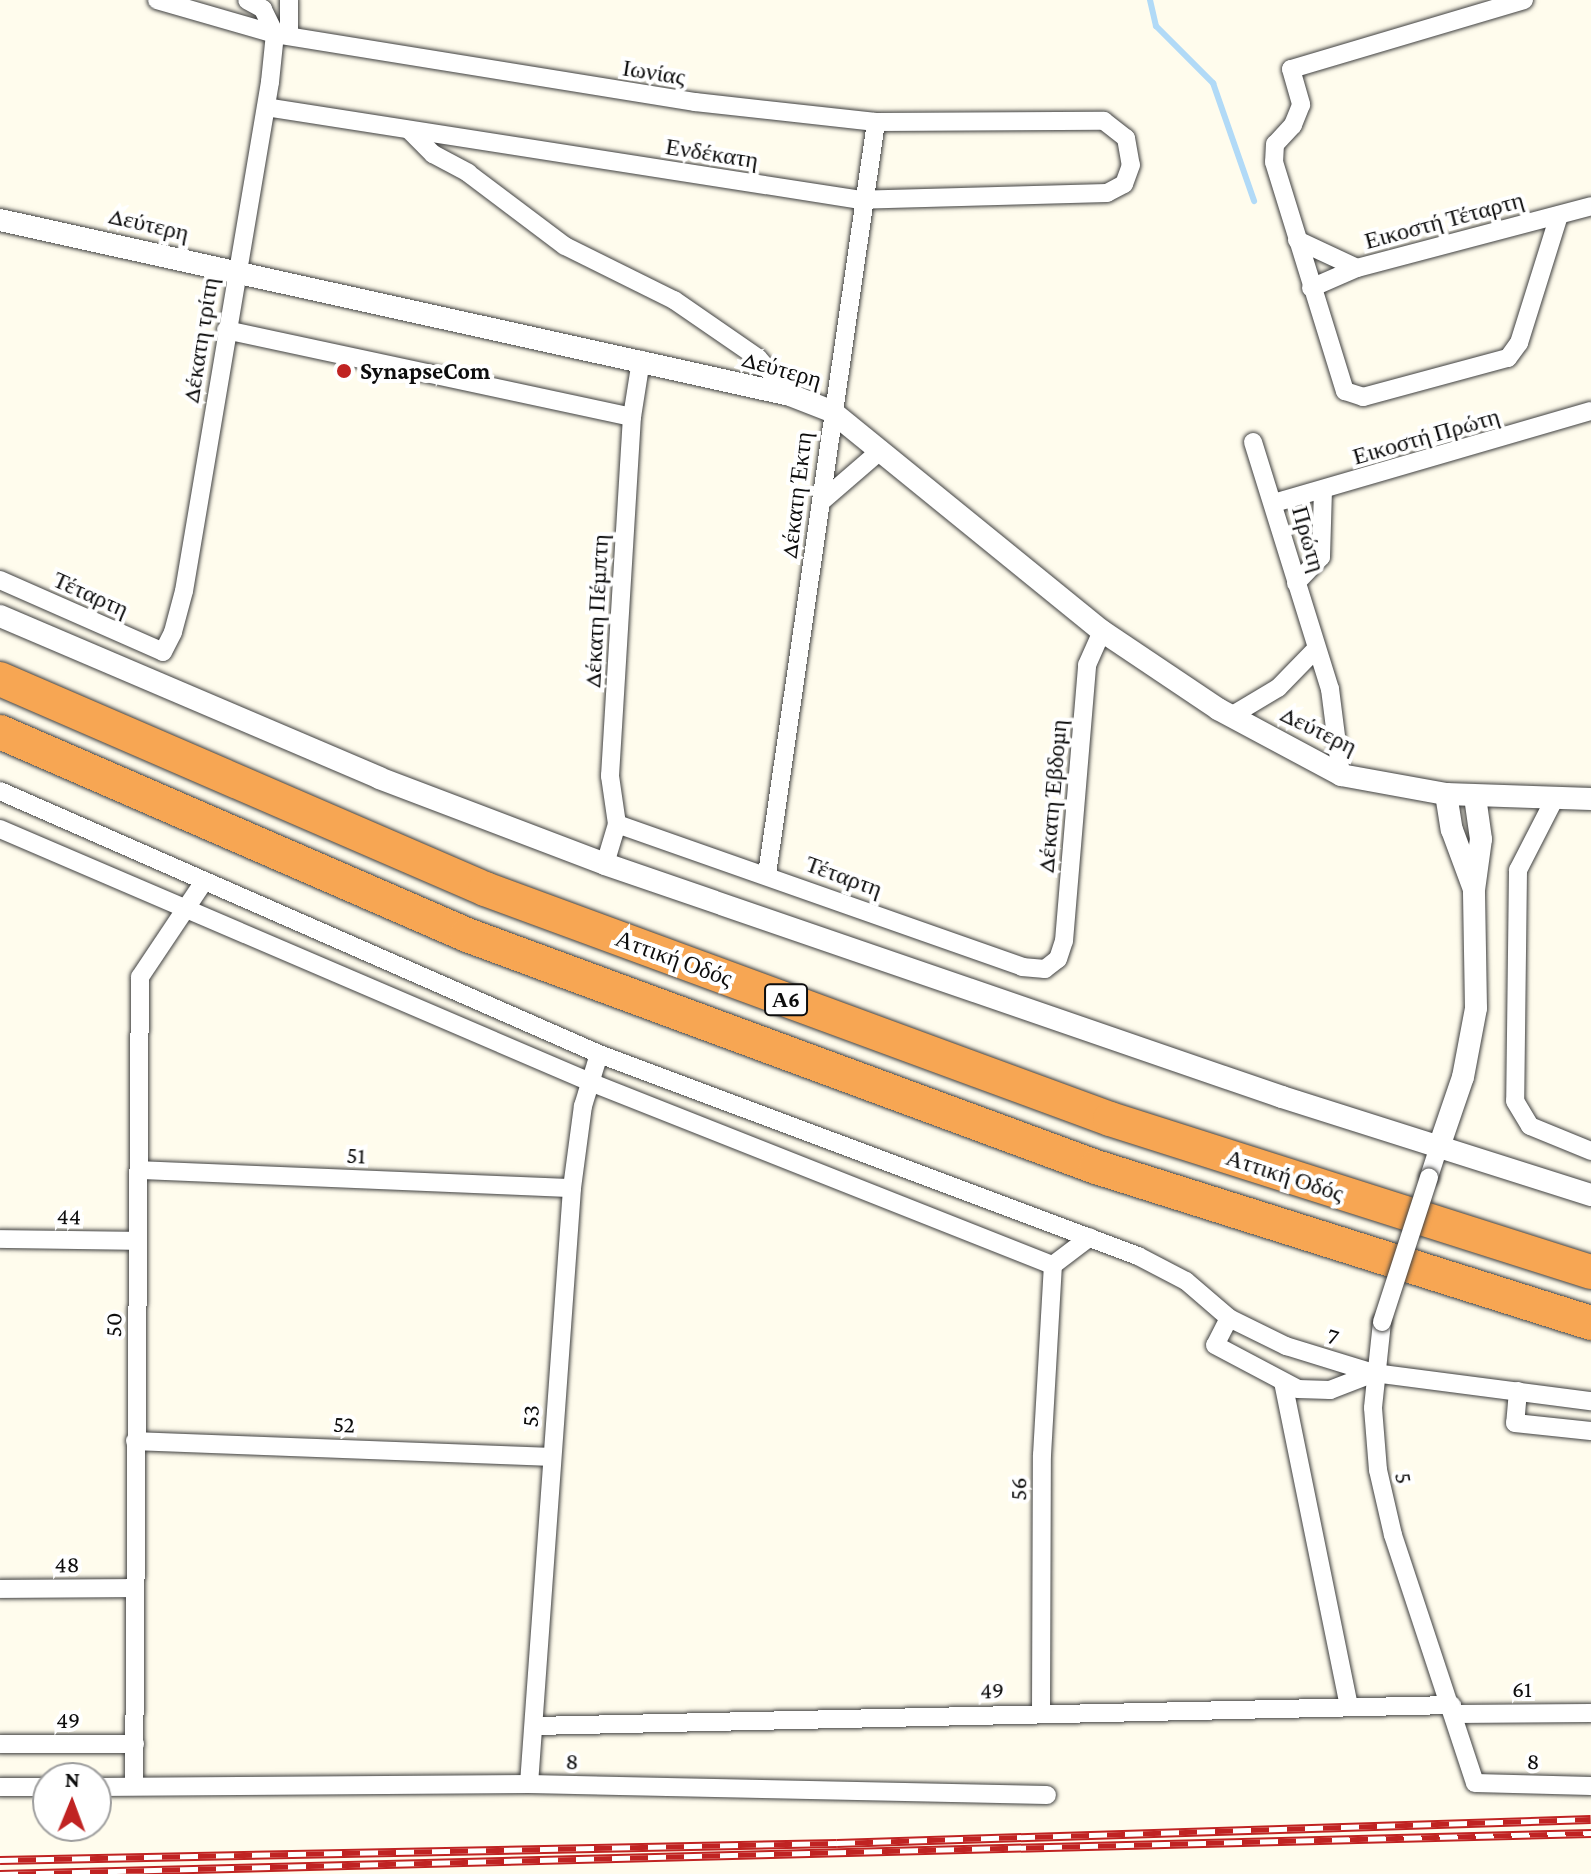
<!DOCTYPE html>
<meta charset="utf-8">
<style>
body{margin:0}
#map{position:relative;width:1591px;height:1874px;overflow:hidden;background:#fffced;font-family:"Crimson Pro",serif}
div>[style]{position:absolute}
.stream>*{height:6px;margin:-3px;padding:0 3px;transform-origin:3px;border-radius:3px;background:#b1daf7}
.roads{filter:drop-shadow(0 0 2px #404040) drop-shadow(0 0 2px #404040)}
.minor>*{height:18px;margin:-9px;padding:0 9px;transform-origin:9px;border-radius:9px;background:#fff}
.tertiary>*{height:22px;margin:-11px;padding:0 11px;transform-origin:11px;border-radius:11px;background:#fff}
.motorway>*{height:34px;margin:-17px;padding:0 17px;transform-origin:17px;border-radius:17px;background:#f7a653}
.rail>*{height:9px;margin-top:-4.5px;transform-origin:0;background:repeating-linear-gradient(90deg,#fff 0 18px,#c02322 0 36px);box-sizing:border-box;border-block:2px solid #c02322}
.bridges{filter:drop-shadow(0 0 2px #404040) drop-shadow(0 0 2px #404040)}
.minor-bridge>*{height:18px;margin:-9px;padding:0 9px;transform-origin:9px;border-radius:9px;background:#fff}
.dots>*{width:22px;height:22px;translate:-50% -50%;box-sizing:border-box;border:4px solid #fff;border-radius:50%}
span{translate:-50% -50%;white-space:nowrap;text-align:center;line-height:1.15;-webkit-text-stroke:8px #fff;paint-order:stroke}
.shield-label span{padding:2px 6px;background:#fff;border:2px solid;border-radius:6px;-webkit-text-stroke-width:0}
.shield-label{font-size:22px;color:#0d0d0d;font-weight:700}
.street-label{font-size:24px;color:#0d0d0d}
.poi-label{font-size:24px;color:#0d0d0d;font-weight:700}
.left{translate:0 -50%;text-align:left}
.north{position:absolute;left:32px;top:1762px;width:80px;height:80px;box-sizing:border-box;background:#fff;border:2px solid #9e9e9e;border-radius:50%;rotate:1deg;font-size:22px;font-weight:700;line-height:32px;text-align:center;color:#0d0d0d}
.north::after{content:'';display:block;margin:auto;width:28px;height:36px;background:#c02322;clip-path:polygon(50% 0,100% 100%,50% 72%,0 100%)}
</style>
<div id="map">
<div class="stream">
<i style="left:1150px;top:0;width:27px;rotate:77deg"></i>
<i style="left:1156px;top:26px;width:81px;rotate:45deg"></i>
<i style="left:1213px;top:83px;width:125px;rotate:70.8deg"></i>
</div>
<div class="roads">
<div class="minor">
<i style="left:157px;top:0;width:123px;rotate:16.1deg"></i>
<i style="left:275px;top:34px;width:425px;rotate:9.2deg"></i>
<i style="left:695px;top:102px;width:182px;rotate:6.3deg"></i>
<i style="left:876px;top:122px;width:228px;rotate:-0.3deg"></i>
<i style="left:1104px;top:121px;width:28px;rotate:38deg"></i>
<i style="left:1126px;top:138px;width:27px;rotate:80deg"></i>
<i style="left:1131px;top:165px;width:20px;rotate:110deg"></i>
<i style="left:1124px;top:184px;width:19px;rotate:152deg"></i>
<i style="left:1107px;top:193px;width:246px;rotate:178.4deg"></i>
<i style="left:861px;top:200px;width:602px;rotate:-171.12deg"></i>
<i style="left:289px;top:0;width:36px;rotate:90deg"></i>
<i style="left:1524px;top:0;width:243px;rotate:163.5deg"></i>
<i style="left:1291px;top:69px;width:37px;rotate:74deg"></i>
<i style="left:1301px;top:105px;width:22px;rotate:112deg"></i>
<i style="left:1293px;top:125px;width:26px;rotate:133deg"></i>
<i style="left:1275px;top:144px;width:18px;rotate:93deg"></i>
<i style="left:1274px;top:162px;width:240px;rotate:72.8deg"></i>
<i style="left:1345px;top:391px;width:19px;rotate:18deg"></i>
<i style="left:1363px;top:397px;width:150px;rotate:-15.1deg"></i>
<i style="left:1508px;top:358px;width:19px;rotate:-54deg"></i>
<i style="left:1519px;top:343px;width:134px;rotate:-72.6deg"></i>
<i style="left:410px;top:131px;width:33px;rotate:45deg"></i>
<i style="left:433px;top:154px;width:40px;rotate:28deg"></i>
<i style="left:468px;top:173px;width:121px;rotate:37deg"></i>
<i style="left:565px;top:246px;width:122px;rotate:26.4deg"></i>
<i style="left:674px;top:300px;width:102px;rotate:34.6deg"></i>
<i style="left:758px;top:358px;width:49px;rotate:49.1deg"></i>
<i style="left:1297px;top:240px;width:66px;rotate:25deg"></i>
<i style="left:1311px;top:288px;width:50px;rotate:-23.5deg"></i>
<i style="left:1357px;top:268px;width:242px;rotate:-14.8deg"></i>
<i style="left:226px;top:330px;width:415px;rotate:12.1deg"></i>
<i style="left:1253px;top:442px;width:259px;rotate:72.7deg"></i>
<i style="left:1330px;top:689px;width:87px;rotate:82.7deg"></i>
<i style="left:822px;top:501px;width:78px;rotate:-40.8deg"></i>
<i style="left:1274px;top:503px;width:330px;rotate:-16.2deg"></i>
<i style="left:0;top:580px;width:178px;rotate:23.8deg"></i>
<i style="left:163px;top:652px;width:22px;rotate:-63deg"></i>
<i style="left:173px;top:632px;width:42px;rotate:-75deg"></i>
<i style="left:184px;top:591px;width:516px;rotate:-80.41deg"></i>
<i style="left:270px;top:82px;width:48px;rotate:-84.1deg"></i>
<i style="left:275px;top:34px;width:28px;rotate:-116deg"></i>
<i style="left:263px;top:9px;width:18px;rotate:-151deg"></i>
<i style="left:1296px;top:583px;width:36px;rotate:-46deg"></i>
<i style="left:1321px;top:557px;width:67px;rotate:-88.3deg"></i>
<i style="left:1231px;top:716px;width:55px;rotate:-30.8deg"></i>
<i style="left:1278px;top:688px;width:53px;rotate:-45.8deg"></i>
<i style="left:0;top:791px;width:654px;rotate:23.7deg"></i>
<i style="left:599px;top:1054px;width:576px;rotate:20.54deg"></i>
<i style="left:1138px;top:1256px;width:54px;rotate:27.5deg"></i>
<i style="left:1186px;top:1281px;width:57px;rotate:40.7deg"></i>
<i style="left:1229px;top:1318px;width:64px;rotate:26.2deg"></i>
<i style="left:1286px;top:1346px;width:92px;rotate:17.1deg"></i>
<i style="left:1374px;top:1373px;width:219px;rotate:7.4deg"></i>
<i style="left:1554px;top:800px;width:79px;rotate:117.2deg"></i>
<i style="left:1518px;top:870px;width:231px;rotate:90.7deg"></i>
<i style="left:1515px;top:1101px;width:29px;rotate:59deg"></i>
<i style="left:1530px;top:1126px;width:66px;rotate:22.3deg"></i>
<i style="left:617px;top:824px;width:430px;rotate:19.4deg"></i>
<i style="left:1022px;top:967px;width:23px;rotate:5deg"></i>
<i style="left:1045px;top:969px;width:16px;rotate:-38deg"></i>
<i style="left:1058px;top:959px;width:19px;rotate:-72deg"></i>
<i style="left:1064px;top:941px;width:277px;rotate:-85.2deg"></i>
<i style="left:1087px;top:665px;width:37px;rotate:-66deg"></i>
<i style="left:0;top:829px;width:642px;rotate:23.21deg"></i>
<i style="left:590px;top:1082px;width:498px;rotate:21.6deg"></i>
<i style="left:605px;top:864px;width:42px;rotate:-73.3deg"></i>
<i style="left:617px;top:824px;width:49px;rotate:-98.3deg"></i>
<i style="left:610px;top:776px;width:360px;rotate:-86.5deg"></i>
<i style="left:632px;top:417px;width:58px;rotate:-81deg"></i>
<i style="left:767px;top:874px;width:760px;rotate:-81.75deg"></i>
<i style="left:139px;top:1170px;width:433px;rotate:2.4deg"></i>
<i style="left:1429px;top:1177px;width:32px;rotate:-72deg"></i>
<i style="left:0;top:1239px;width:138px;rotate:0.8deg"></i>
<i style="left:1053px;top:1265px;width:46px;rotate:-37.1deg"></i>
<i style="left:1229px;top:1318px;width:30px;rotate:117deg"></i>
<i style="left:1215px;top:1345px;width:94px;rotate:27.9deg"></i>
<i style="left:1298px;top:1389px;width:32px;rotate:2deg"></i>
<i style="left:1330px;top:1390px;width:47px;rotate:-21.1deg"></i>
<i style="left:1382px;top:1322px;width:86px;rotate:96deg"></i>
<i style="left:1373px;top:1408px;width:62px;rotate:85.4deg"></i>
<i style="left:1378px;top:1470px;width:67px;rotate:77deg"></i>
<i style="left:1393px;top:1535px;width:261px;rotate:71.7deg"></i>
<i style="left:1475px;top:1783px;width:116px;rotate:1.5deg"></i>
<i style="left:1283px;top:1382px;width:331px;rotate:78.5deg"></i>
<i style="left:1518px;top:1391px;width:32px;rotate:95deg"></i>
<i style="left:1515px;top:1423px;width:76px;rotate:6deg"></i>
<i style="left:135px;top:1441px;width:416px;rotate:2.2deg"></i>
<i style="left:0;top:1589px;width:135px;rotate:-0.4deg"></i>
<i style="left:1041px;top:1713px;width:258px;rotate:-89.8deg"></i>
<i style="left:1042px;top:1455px;width:190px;rotate:-86.7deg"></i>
<i style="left:1454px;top:1714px;width:137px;rotate:-0.4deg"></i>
<i style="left:534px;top:1726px;width:918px;rotate:-1.31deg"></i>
<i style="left:0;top:1744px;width:135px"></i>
<i style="left:529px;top:1784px;width:598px;rotate:-85.87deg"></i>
<i style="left:572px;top:1188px;width:83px;rotate:-82.4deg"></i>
<i style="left:583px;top:1106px;width:54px;rotate:-72.9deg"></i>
<i style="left:134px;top:1786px;width:809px;rotate:-89.58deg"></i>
<i style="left:140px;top:977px;width:113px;rotate:-56.2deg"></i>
<i style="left:0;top:1787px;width:48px"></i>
<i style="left:96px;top:1787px;width:433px;rotate:-0.4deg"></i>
<i style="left:529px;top:1784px;width:518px;rotate:1.22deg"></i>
</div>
<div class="tertiary">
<i style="left:0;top:220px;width:809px;rotate:12.49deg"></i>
<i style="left:790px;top:395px;width:44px;rotate:21.3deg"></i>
<i style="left:831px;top:411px;width:349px;rotate:39.1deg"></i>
<i style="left:1102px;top:631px;width:140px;rotate:33.9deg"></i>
<i style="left:1218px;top:709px;width:140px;rotate:28.2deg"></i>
<i style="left:1341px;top:775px;width:107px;rotate:10.3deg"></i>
<i style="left:1446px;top:794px;width:145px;rotate:2deg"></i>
<i style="left:0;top:616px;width:412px;rotate:23.1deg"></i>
<i style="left:379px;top:778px;width:242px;rotate:20.8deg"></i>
<i style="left:605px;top:864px;width:716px;rotate:18.99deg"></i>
<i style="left:1282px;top:1097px;width:324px;rotate:17.6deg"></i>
<i style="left:1446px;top:794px;width:36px;rotate:81deg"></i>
<i style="left:1452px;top:830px;width:63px;rotate:69.6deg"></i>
<i style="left:1439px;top:1147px;width:74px;rotate:-71.1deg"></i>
<i style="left:1463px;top:1077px;width:70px;rotate:-79.3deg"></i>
<i style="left:1476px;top:1008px;width:118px;rotate:-91deg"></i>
<i style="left:1474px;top:890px;width:51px;rotate:-82.2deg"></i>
<i style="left:1481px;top:839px;width:42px;rotate:-98.1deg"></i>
</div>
<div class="motorway">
<i style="left:0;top:679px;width:529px;rotate:23.41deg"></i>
<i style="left:485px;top:889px;width:666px;rotate:20.2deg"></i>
<i style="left:1110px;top:1119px;width:505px;rotate:17.65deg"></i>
<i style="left:0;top:732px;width:509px;rotate:23.49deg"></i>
<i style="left:467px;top:935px;width:670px;rotate:20.25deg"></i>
<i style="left:1096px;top:1167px;width:519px;rotate:17.49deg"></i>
</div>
</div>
<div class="rail">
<i style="left:0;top:1860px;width:837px;rotate:-1.16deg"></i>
<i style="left:837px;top:1843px;width:754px;rotate:-1.82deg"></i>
<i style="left:0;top:1874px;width:1592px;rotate:-1.48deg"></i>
</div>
<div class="bridges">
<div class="minor-bridge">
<i style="left:1382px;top:1322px;width:152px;rotate:-72deg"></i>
</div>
</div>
<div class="dots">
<i style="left:344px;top:371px;background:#c02322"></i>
</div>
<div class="shield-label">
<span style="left:786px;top:1000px">Α6</span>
</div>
<div class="street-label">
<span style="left:654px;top:72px;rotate:9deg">Ιωνίας</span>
<span style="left:712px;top:153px;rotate:9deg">Ενδέκατη</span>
<span style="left:1444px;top:220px;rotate:-15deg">Εικοστή Τέταρτη</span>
<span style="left:149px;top:224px;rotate:13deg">Δεύτερη</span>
<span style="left:200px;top:340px;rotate:-81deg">Δέκατη τρίτη</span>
<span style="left:782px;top:369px;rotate:16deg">Δεύτερη</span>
<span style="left:1426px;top:436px;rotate:-16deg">Εικοστή Πρώτη</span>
<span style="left:796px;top:495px;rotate:-83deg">Δέκατη Έκτη</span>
<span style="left:1309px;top:539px;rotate:74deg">Πρώτη</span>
<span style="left:91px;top:594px;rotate:24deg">Τέταρτη</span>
<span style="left:596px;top:611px;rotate:-87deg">Δέκατη Πέμπτη</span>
<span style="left:1319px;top:730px;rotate:26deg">Δεύτερη</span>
<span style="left:1052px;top:796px;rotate:-85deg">Δέκατη Έβδομη</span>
<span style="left:844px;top:876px;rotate:20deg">Τέταρτη</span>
<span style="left:674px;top:958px;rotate:20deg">Αττική Οδός</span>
<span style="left:356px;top:1155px;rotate:2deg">51</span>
<span style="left:1285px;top:1175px;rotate:18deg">Αττική Οδός</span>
<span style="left:69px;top:1216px;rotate:1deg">44</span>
<span style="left:113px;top:1325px;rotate:-89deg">50</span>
<span style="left:1333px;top:1336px;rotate:16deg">7</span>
<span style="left:530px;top:1416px;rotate:-86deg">53</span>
<span style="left:344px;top:1424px;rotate:2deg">52</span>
<span style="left:1404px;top:1478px;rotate:79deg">5</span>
<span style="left:1018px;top:1489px;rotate:-90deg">56</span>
<span style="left:67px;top:1564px;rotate:-1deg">48</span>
<span style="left:1522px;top:1689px">61</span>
<span style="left:992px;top:1690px;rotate:-2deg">49</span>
<span style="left:68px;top:1720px">49</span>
<span style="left:572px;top:1761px;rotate:1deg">8</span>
<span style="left:1533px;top:1761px;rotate:1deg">8</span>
</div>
<div class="poi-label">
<span class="left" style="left:360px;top:371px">SynapseCom</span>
</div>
<div class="north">N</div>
</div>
